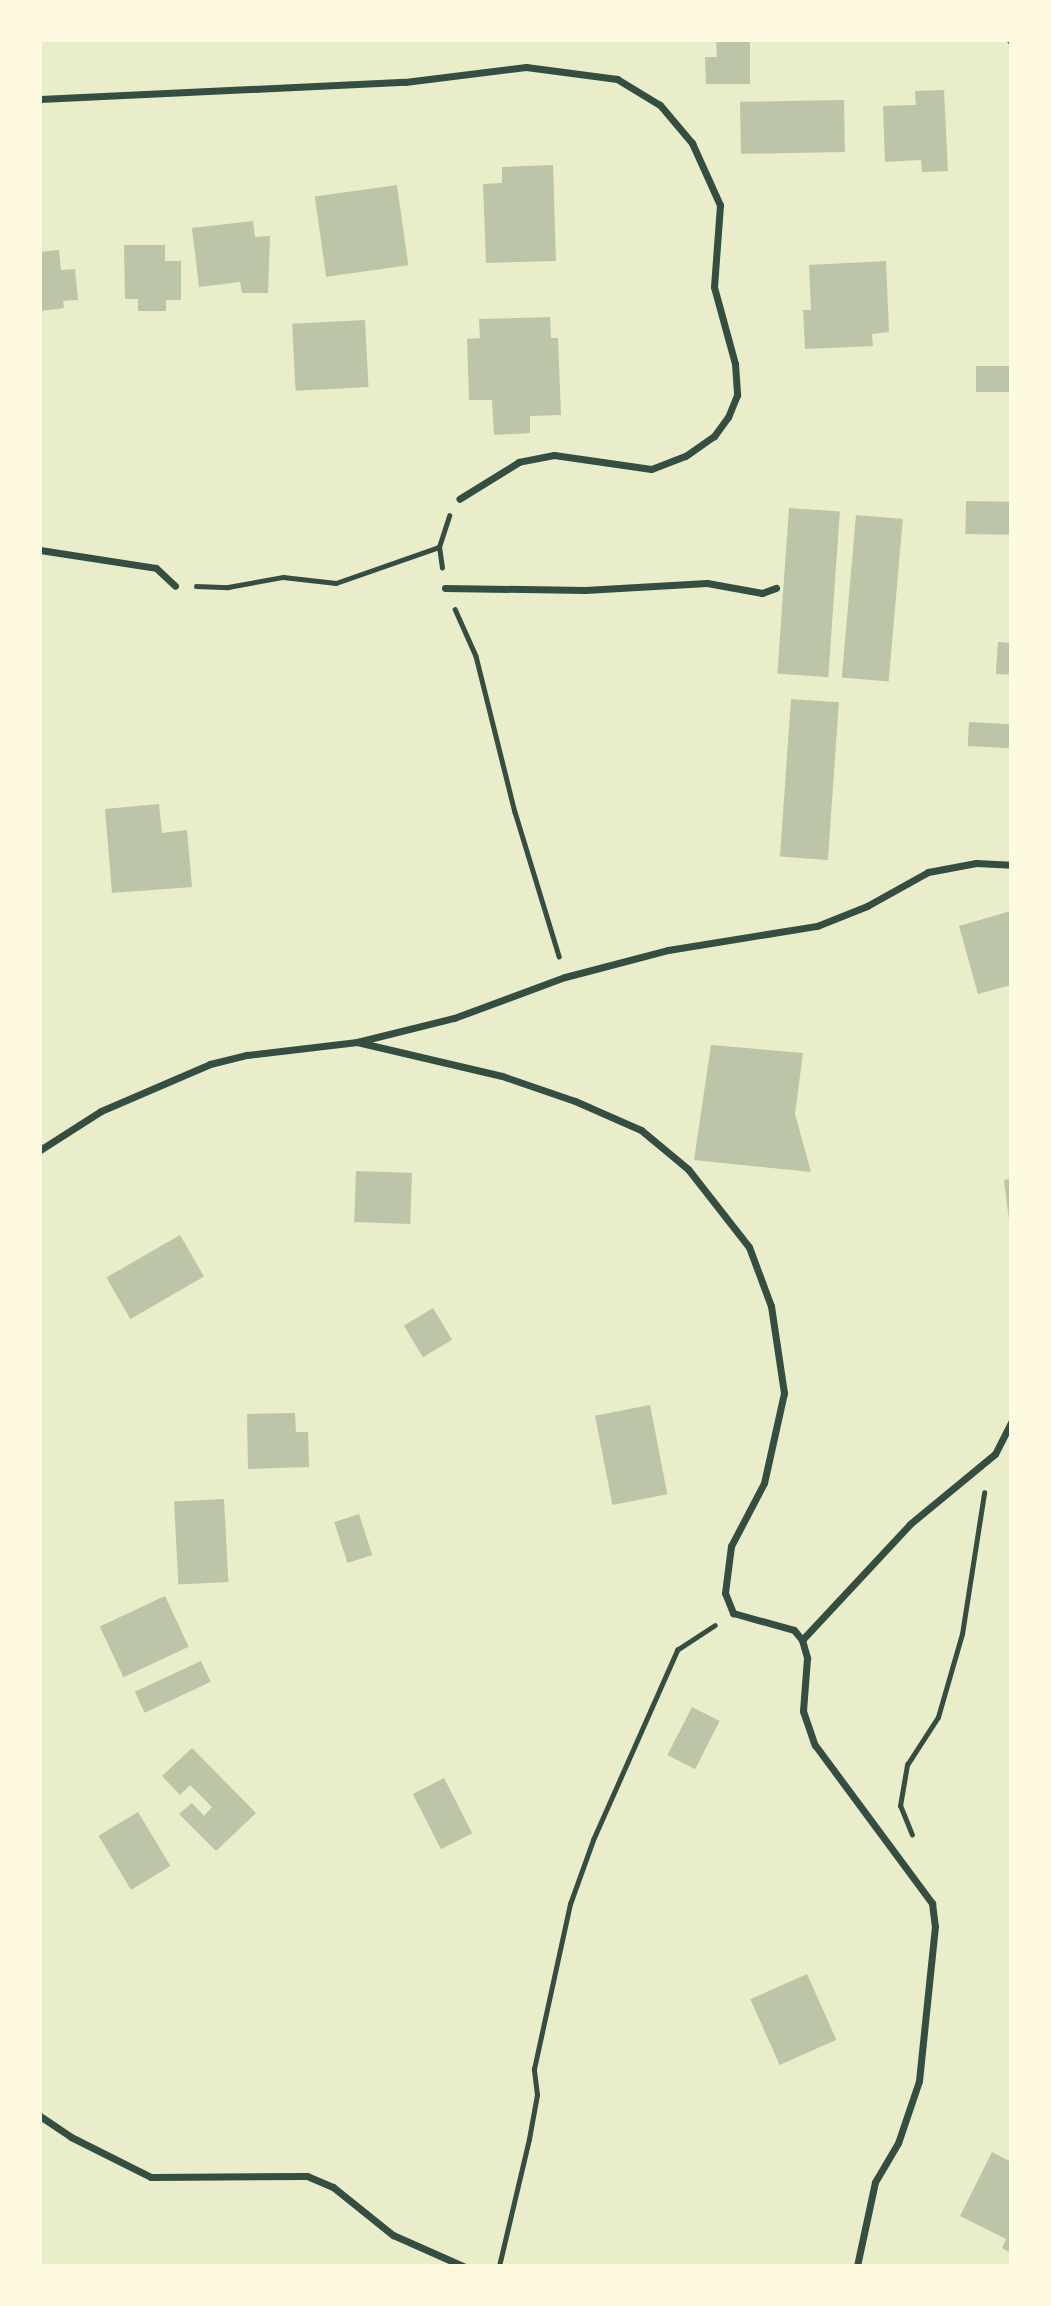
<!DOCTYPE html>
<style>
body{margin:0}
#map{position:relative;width:1051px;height:2306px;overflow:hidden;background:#e9edc9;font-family:Helvetica,sans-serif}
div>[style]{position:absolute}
.building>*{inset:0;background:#bcc5a7;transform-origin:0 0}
.path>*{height:4.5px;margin:-2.25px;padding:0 2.25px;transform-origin:2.25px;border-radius:2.25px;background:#344e41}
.minor>*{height:7px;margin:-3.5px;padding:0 3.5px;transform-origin:3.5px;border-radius:3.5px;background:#344e41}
span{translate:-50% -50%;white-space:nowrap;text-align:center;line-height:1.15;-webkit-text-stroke:7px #fefae0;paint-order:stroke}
.frame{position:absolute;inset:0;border:42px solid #fefae0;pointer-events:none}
</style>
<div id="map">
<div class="building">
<i style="clip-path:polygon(716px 40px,750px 40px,750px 84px,706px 84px,705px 57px,717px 57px)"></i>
<i style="clip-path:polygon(944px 90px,948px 171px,922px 172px,921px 160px,885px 162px,883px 106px,916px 105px,915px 91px)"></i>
<i style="left:844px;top:100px;width:52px;height:104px;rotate:89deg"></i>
<i style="clip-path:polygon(553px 165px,556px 261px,486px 263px,483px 184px,502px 183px,502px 167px)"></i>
<i style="left:397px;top:185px;width:81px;height:83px;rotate:82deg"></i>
<i style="clip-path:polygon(253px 221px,255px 237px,270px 236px,268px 293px,242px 293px,240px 282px,199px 287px,192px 228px)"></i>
<i style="clip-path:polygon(124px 245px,165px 245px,165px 261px,181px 261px,181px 300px,166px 300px,166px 311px,138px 311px,138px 299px,125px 299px)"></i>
<i style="clip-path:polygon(59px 250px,61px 270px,75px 269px,78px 300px,63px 301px,64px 308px,40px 311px,40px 252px)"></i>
<i style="clip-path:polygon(886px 261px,889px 332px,872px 334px,873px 346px,805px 349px,803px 310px,811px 310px,809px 265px)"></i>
<i style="clip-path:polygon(550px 317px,551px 338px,558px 338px,561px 415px,530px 416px,530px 433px,494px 435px,492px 400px,469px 400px,467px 339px,480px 338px,479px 319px)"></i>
<i style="left:365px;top:320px;width:67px;height:73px;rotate:87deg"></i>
<i style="left:1011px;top:366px;width:26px;height:35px;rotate:90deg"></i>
<i style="left:966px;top:501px;width:45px;height:33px;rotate:1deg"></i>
<i style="left:789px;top:508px;width:51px;height:166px;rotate:4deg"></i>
<i style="left:856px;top:515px;width:47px;height:163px;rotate:5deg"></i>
<i style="left:998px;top:642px;width:13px;height:32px;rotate:4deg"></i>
<i style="left:791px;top:699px;width:48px;height:158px;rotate:4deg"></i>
<i style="left:969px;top:722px;width:42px;height:24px;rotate:3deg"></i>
<i style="clip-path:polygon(159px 804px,162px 833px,187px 830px,192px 887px,112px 893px,105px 809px)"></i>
<i style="clip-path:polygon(1011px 911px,1011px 985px,978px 994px,959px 926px)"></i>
<i style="clip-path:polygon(711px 1045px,803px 1053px,795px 1114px,811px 1172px,694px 1160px)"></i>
<i style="left:356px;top:1171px;width:56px;height:51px;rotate:2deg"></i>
<i style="clip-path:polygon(1011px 1179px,1011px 1220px,1009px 1220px,1004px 1180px)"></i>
<i style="left:180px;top:1235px;width:48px;height:85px;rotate:60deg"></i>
<i style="left:433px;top:1308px;width:37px;height:34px;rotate:59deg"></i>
<i style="left:650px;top:1405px;width:91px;height:56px;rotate:79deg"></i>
<i style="clip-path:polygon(295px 1413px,296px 1432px,308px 1432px,309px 1467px,248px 1469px,247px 1414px)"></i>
<i style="left:224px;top:1499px;width:83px;height:50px;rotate:87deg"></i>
<i style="left:359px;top:1514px;width:43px;height:26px;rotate:72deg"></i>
<i style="left:165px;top:1596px;width:56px;height:72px;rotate:65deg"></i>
<i style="left:201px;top:1661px;width:23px;height:73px;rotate:65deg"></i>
<i style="left:692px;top:1707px;width:31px;height:54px;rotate:27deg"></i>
<i style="clip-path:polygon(192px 1748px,256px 1813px,216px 1851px,179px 1814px,192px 1803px,204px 1816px,212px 1807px,190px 1785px,180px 1795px,162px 1776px)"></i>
<i style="left:444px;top:1778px;width:62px;height:35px;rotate:63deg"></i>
<i style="left:138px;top:1812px;width:63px;height:46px;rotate:59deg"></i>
<i style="left:807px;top:1974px;width:72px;height:62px;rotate:66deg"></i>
<i style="clip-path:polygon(992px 2152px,1011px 2162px,1011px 2253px,1002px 2248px,1006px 2239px,960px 2216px)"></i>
</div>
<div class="path">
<i style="left:1009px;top:40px;width:3px;rotate:45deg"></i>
<i style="left:442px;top:568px;width:21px;rotate:-98deg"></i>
<i style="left:439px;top:547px;width:33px;rotate:-72deg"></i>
<i style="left:196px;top:586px;width:32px;rotate:2deg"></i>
<i style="left:228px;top:587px;width:56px;rotate:-10.3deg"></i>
<i style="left:283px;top:577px;width:53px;rotate:6.5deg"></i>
<i style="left:336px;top:583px;width:109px;rotate:-19.3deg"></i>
<i style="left:455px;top:609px;width:51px;rotate:65.9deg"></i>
<i style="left:476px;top:656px;width:161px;rotate:76deg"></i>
<i style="left:515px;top:812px;width:151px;rotate:73deg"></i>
<i style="left:912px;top:1835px;width:31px;rotate:-112deg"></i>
<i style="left:900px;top:1806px;width:42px;rotate:-80.3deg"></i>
<i style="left:907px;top:1765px;width:57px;rotate:-57.1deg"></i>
<i style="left:938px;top:1717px;width:86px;rotate:-73.9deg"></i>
<i style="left:962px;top:1634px;width:143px;rotate:-81.1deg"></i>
<i style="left:499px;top:2266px;width:130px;rotate:-76.7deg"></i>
<i style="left:529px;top:2139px;width:45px;rotate:-79.7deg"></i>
<i style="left:537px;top:2095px;width:26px;rotate:-97deg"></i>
<i style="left:534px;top:2069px;width:169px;rotate:-77.7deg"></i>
<i style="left:570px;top:1904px;width:68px;rotate:-70.2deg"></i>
<i style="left:593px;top:1840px;width:208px;rotate:-66.1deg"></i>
<i style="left:677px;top:1650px;width:45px;rotate:-33.3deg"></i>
</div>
<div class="minor">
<i style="left:40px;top:99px;width:365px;rotate:-2.7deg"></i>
<i style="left:405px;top:82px;width:122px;rotate:-7.1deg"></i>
<i style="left:526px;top:67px;width:92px;rotate:7.5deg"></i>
<i style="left:617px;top:79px;width:50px;rotate:31.2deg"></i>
<i style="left:660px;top:105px;width:50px;rotate:49.9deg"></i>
<i style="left:692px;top:143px;width:68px;rotate:65.7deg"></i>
<i style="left:720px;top:205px;width:82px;rotate:94.2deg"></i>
<i style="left:714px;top:287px;width:80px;rotate:74.7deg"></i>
<i style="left:735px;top:364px;width:31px;rotate:86deg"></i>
<i style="left:737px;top:395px;width:24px;rotate:112deg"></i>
<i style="left:728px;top:417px;width:24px;rotate:126deg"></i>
<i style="left:714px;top:436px;width:35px;rotate:145deg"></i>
<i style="left:685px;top:456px;width:36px;rotate:159deg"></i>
<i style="left:651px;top:469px;width:98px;rotate:-171.8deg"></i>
<i style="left:554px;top:455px;width:36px;rotate:169deg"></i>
<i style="left:519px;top:462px;width:70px;rotate:148.3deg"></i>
<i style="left:40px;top:550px;width:117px;rotate:8.8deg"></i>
<i style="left:156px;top:568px;width:26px;rotate:43deg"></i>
<i style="left:445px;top:588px;width:140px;rotate:0.8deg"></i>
<i style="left:585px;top:590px;width:122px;rotate:-3.3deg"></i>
<i style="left:707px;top:583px;width:56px;rotate:10.3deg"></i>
<i style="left:762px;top:593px;width:15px;rotate:-20deg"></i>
<i style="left:357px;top:1042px;width:149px;rotate:13.2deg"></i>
<i style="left:502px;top:1076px;width:77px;rotate:18.9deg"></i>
<i style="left:575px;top:1101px;width:72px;rotate:23.7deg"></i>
<i style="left:641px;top:1130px;width:61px;rotate:39.7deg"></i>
<i style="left:688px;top:1169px;width:99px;rotate:52deg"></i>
<i style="left:749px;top:1247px;width:63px;rotate:69.6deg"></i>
<i style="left:771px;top:1306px;width:88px;rotate:81.5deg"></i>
<i style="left:784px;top:1393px;width:92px;rotate:102.5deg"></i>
<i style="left:764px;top:1483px;width:71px;rotate:117.6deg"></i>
<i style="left:731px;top:1546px;width:47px;rotate:97.3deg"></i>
<i style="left:725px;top:1593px;width:22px;rotate:68deg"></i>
<i style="left:733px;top:1613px;width:63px;rotate:15.6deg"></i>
<i style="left:794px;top:1630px;width:13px;rotate:51deg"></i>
<i style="left:802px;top:1640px;width:19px;rotate:74deg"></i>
<i style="left:807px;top:1658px;width:53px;rotate:94.3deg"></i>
<i style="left:803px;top:1711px;width:36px;rotate:71deg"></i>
<i style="left:815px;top:1745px;width:197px;rotate:53.5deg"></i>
<i style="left:932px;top:1903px;width:23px;rotate:83deg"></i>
<i style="left:935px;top:1926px;width:156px;rotate:95.9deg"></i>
<i style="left:919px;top:2081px;width:65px;rotate:108.7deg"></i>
<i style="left:898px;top:2143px;width:45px;rotate:120.5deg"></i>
<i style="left:875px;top:2182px;width:86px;rotate:102.1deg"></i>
<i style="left:40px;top:1150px;width:72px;rotate:-32.6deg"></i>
<i style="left:101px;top:1111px;width:119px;rotate:-23.3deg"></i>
<i style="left:210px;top:1064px;width:38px;rotate:-14deg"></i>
<i style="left:247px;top:1055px;width:111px;rotate:-6.7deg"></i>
<i style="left:357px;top:1042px;width:100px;rotate:-13.9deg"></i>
<i style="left:454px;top:1018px;width:118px;rotate:-20.3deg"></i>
<i style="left:565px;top:977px;width:106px;rotate:-14.7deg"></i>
<i style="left:668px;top:950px;width:151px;rotate:-9.2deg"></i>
<i style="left:817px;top:926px;width:54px;rotate:-21.8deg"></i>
<i style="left:867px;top:906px;width:70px;rotate:-29.1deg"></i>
<i style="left:928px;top:872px;width:49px;rotate:-10.6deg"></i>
<i style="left:976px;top:863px;width:35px;rotate:3deg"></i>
<i style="left:802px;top:1640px;width:158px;rotate:-47deg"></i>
<i style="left:910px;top:1524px;width:110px;rotate:-39.5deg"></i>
<i style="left:995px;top:1454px;width:36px;rotate:-63deg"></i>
<i style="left:40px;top:2116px;width:37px;rotate:34deg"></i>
<i style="left:71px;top:2137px;width:89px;rotate:26.6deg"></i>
<i style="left:151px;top:2177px;width:156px;rotate:-0.4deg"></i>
<i style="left:307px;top:2176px;width:28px;rotate:23deg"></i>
<i style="left:333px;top:2187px;width:77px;rotate:38.7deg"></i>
<i style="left:393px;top:2235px;width:77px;rotate:23.9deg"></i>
</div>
<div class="frame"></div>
</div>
